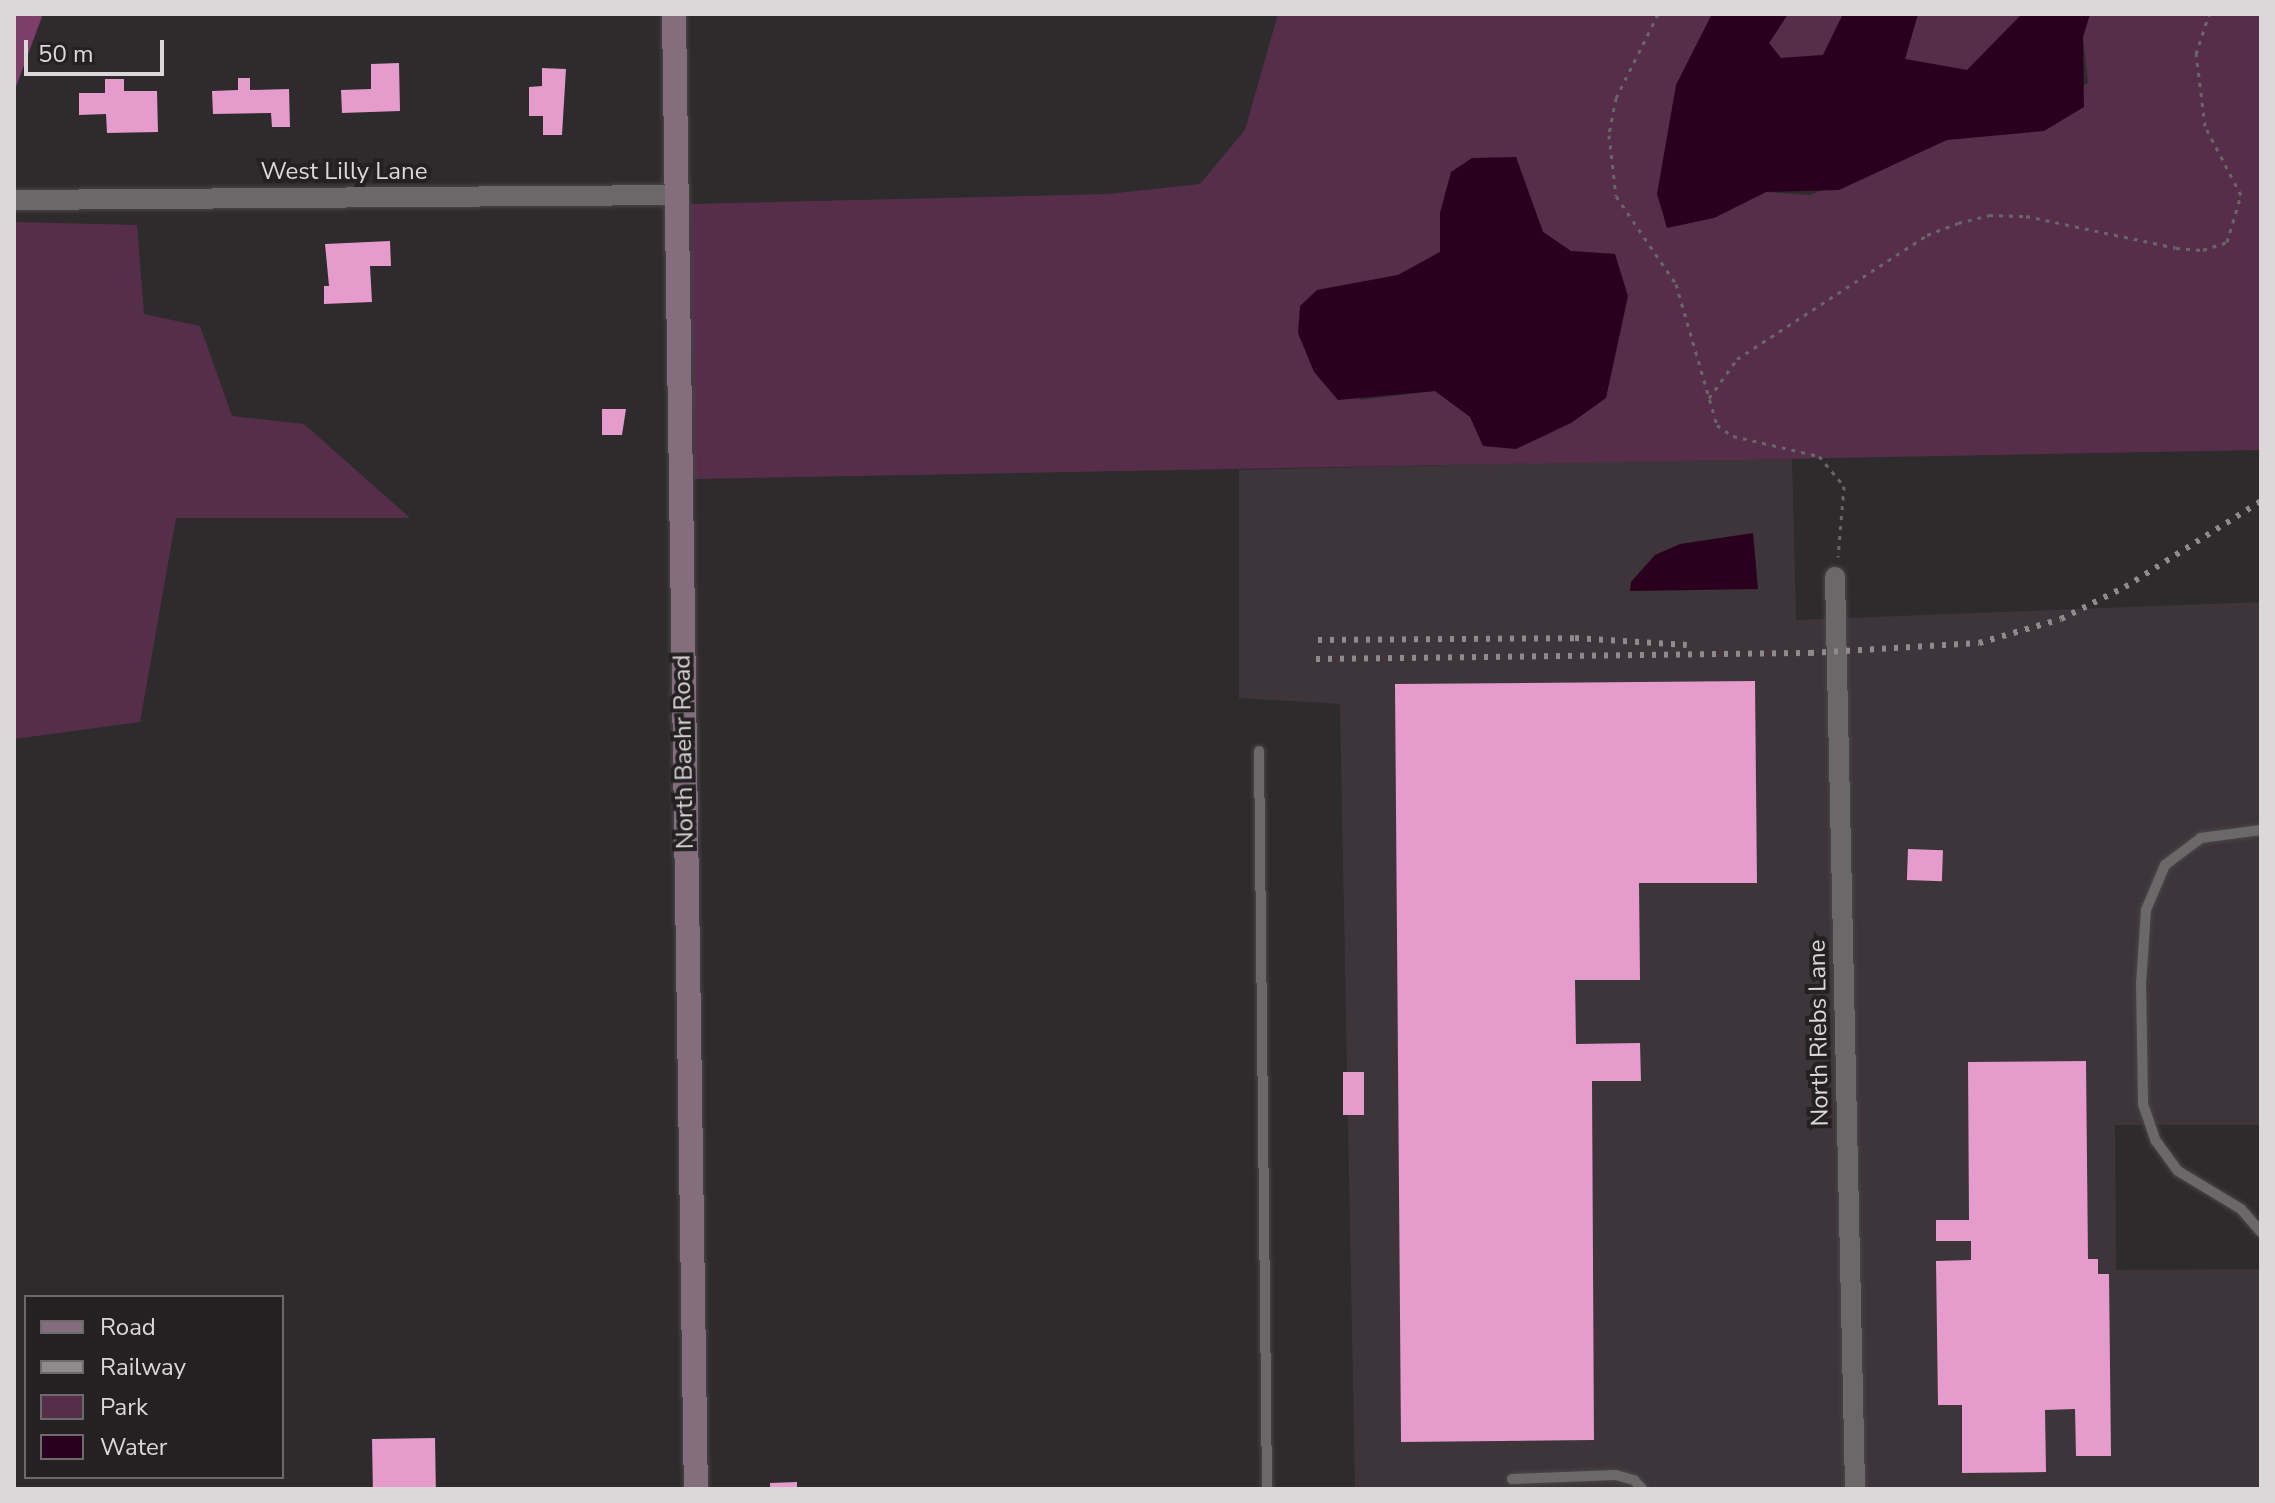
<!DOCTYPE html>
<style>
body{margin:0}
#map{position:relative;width:2275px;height:1503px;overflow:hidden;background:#2e2b2d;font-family:"Nunito Sans",sans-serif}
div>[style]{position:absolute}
.built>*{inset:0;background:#3d353a}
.green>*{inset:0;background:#572e4a}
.forest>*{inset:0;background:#7e3e6b}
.water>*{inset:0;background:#2a001f}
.building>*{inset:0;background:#e59bcc;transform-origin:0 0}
.path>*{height:3px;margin-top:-1.5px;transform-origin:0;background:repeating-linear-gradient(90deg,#686667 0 4px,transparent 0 10px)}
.roads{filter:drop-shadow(0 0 2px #494648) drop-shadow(0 0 2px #494648)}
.lane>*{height:10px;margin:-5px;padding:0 5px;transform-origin:5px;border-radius:5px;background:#6b686a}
.street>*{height:20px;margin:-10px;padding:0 10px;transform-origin:10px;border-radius:10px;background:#6b686a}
.secondary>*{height:24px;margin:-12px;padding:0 12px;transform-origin:12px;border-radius:12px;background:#846e7d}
.rail>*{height:6px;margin-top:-3px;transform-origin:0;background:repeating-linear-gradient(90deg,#8e8b8d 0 4px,transparent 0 12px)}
span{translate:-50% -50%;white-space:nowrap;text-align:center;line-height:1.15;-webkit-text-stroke:8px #242123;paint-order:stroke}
.street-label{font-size:24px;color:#dad8d9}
.frame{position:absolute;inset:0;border:16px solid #dad8d9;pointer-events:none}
.legend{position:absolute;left:24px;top:1295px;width:260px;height:184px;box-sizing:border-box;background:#242123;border:2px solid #6d6a6c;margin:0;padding:10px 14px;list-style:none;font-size:24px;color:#dad8d9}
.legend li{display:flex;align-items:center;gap:16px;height:40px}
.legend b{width:40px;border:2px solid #6d6a6c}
.scale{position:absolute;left:24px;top:40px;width:140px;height:36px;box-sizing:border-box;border:4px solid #dad8d9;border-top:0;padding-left:10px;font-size:24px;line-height:28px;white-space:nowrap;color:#dad8d9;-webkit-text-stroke:6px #242123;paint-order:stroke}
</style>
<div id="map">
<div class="built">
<i style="clip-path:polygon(1792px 457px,1796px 620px,2261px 602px,2261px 1125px,2115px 1125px,2116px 1270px,2261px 1269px,2261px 1489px,1355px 1489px,1340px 704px,1239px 698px,1239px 470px)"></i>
</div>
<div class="green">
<i style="clip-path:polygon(evenodd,1278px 14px,1712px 14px,1676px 85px,1714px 218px,1766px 192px,1810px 195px,1947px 140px,1988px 133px,2088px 83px,2083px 37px,2090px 14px,2261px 14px,2261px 450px,694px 479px,690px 204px,1108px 194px,1200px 184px,1245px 130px,1278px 14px,1516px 158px,1543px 232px,1571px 251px,1615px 254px,1613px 357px,1606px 398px,1483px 446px,1471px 417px,1435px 391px,1360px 400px,1317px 290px,1398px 275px,1440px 252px,1440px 213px,1516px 158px)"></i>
<i style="clip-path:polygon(1788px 14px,1843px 14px,1823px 55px,1781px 58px,1769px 43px)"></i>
<i style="clip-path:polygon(1918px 14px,2022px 14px,1967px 70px,1905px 59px)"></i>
<i style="clip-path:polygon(14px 222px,137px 225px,144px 314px,200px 326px,232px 416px,304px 424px,410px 518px,176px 518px,140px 722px,14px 739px)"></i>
</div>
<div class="forest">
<i style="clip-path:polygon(14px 14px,43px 14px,14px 92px)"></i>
</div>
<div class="water">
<i style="clip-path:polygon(1712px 14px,1788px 14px,1769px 43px,1781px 58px,1823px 55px,1843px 14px,1918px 14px,1905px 59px,1967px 70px,2022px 14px,2090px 14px,2083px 37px,2084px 107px,2044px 131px,1947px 140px,1839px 190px,1766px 192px,1714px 218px,1667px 228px,1657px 194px,1676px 85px)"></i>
<i style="clip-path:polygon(1516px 157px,1543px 232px,1571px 251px,1615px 254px,1628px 296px,1606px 398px,1571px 423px,1516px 449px,1483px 446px,1470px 417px,1435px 391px,1338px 400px,1314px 372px,1298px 333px,1300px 306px,1317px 290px,1398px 275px,1440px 252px,1440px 213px,1451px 172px,1472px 158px)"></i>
<i style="clip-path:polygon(1753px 533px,1758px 589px,1630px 591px,1631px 582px,1655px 555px,1680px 544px)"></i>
</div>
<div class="building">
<i style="clip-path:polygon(399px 63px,400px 111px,342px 113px,341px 90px,371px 89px,371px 64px)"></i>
<i style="clip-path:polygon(542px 68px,566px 69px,562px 135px,543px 135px,543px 116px,529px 116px,529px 87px,542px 86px)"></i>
<i style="clip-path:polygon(238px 78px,250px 78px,250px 90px,289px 89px,290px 127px,272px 127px,271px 113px,213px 114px,212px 91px,238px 90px)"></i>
<i style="clip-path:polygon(105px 79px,124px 79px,124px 91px,157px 91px,158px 132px,107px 133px,106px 114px,79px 115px,79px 93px,105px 93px)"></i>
<i style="clip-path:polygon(390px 241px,391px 266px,370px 266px,372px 302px,324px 304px,324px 286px,329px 286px,325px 244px)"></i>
<i style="clip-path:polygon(602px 409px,626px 409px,622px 435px,602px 435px)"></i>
<i style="clip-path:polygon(1755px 681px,1757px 883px,1639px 883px,1640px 980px,1575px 980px,1576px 1044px,1640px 1043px,1641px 1081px,1592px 1081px,1594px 1440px,1401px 1442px,1395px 684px)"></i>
<i style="left:1908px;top:849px;width:35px;height:31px;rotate:2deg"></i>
<i style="clip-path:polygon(2086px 1061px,2088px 1259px,2098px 1259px,2098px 1274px,2109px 1274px,2111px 1456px,2076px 1456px,2075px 1409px,2045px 1410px,2046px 1472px,1962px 1473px,1962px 1405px,1938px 1405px,1936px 1261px,1971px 1260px,1971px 1241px,1936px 1241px,1936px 1220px,1969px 1220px,1968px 1062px)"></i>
<i style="left:1343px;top:1072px;width:21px;height:43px"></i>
<i style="left:435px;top:1438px;width:51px;height:63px;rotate:89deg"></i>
<i style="clip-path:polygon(797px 1482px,797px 1489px,770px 1489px,770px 1483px)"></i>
</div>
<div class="path">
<i style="left:1658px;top:14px;width:94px;rotate:116.6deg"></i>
<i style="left:1616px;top:98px;width:38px;rotate:101deg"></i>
<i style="left:1609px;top:135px;width:61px;rotate:83.5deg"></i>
<i style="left:1616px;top:196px;width:107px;rotate:55.7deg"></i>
<i style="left:1676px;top:284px;width:147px;rotate:73.8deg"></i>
<i style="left:1717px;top:425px;width:19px;rotate:35deg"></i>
<i style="left:1733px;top:436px;width:88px;rotate:13.1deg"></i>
<i style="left:1819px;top:456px;width:39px;rotate:50deg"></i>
<i style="left:1844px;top:486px;width:71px;rotate:94.8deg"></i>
<i style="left:1709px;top:398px;width:48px;rotate:-54.3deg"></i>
<i style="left:1737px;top:359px;width:227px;rotate:-33.1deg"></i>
<i style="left:1927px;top:235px;width:33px;rotate:-21deg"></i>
<i style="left:1958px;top:223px;width:32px;rotate:-14deg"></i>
<i style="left:1989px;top:215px;width:37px;rotate:2deg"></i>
<i style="left:2026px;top:216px;width:153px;rotate:12deg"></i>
<i style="left:2176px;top:248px;width:27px;rotate:4deg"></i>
<i style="left:2203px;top:250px;width:25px;rotate:-18deg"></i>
<i style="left:2227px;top:242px;width:49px;rotate:-73.4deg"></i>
<i style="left:2241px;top:195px;width:78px;rotate:-117.6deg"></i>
<i style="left:2205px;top:126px;width:73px;rotate:-97.1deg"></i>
<i style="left:2196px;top:54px;width:42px;rotate:-72deg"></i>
</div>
<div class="roads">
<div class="lane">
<i style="left:1259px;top:751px;width:738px;rotate:89.38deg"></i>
<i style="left:2261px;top:830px;width:61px;rotate:172.4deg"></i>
<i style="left:2201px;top:838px;width:45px;rotate:143.1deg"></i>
<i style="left:2165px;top:865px;width:49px;rotate:112.9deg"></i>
<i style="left:2146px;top:910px;width:74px;rotate:93.9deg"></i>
<i style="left:2141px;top:984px;width:120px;rotate:89deg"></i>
<i style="left:2143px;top:1104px;width:39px;rotate:71deg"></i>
<i style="left:2156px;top:1141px;width:37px;rotate:54deg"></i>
<i style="left:2178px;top:1171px;width:74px;rotate:31.1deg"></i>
<i style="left:2241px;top:1209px;width:30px;rotate:49deg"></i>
<i style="left:1512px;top:1479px;width:104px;rotate:-2.2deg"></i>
<i style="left:1616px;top:1475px;width:19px;rotate:16deg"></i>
<i style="left:1634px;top:1480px;width:12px;rotate:48deg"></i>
</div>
<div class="street">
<i style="left:14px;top:200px;width:661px;rotate:-0.43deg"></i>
<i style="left:1835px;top:577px;width:912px;rotate:88.74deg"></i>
</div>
<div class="secondary">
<i style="left:674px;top:14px;width:1475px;rotate:89.15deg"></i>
</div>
</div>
<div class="rail">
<i style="left:1318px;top:640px;width:257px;rotate:-0.4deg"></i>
<i style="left:1575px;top:638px;width:112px;rotate:3.6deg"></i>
<i style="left:1316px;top:659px;width:494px;rotate:-0.7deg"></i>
<i style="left:1810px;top:653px;width:169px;rotate:-3.4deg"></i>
<i style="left:1979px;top:643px;width:85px;rotate:-16.3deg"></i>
<i style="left:2061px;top:619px;width:72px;rotate:-26.6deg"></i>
<i style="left:2125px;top:587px;width:161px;rotate:-32.3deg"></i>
</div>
<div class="street-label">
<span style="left:344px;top:172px">West Lilly Lane</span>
<span style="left:684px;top:752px;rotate:-91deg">North Baehr Road</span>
<span style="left:1819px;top:1033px;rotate:-91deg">North Riebs Lane</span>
</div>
<div class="frame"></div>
<ul class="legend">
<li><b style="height:10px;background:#846e7d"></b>Road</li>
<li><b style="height:10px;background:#8e8b8d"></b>Railway</li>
<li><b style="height:22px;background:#572e4a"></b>Park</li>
<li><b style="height:22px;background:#2a001f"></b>Water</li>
</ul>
<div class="scale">50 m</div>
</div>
